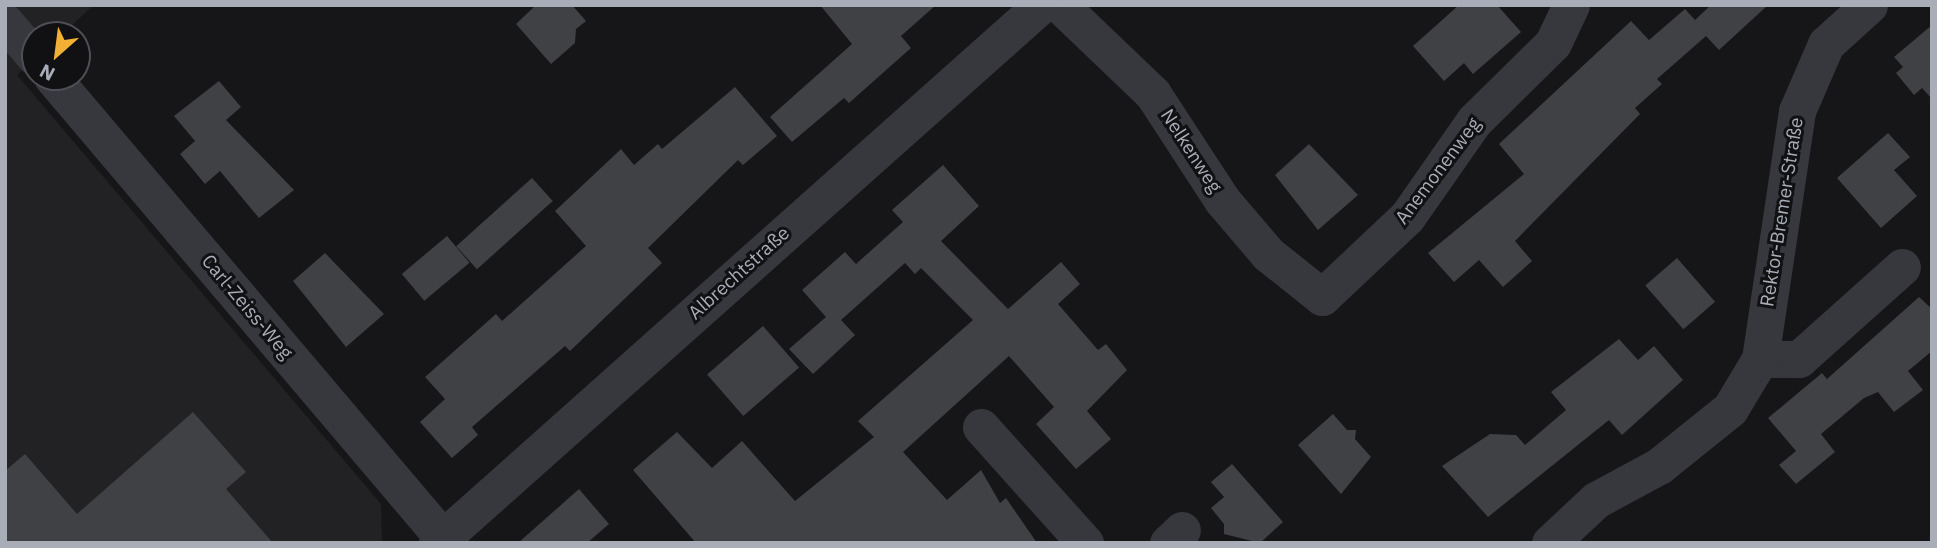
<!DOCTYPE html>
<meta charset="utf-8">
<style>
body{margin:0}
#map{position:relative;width:1937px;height:548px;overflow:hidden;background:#161618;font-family:"IBM Plex Sans",sans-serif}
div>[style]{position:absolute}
.built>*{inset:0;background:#222225}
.building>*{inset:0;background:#404145;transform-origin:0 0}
.minor>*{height:37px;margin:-18.5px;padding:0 18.5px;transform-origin:18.5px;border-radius:18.5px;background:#37383d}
span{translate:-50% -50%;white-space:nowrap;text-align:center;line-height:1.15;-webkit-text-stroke:6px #111113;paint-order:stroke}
.street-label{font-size:19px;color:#a8adb8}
.frame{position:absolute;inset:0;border:7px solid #a8adb8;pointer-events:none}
.north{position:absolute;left:21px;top:21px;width:70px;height:70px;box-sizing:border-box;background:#111113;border:2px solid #4d4f55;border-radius:50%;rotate:208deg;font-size:19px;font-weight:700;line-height:28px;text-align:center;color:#a8adb8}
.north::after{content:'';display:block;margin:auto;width:24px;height:32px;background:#f2b134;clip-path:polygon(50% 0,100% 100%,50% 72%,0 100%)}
</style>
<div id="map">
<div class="built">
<i style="clip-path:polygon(5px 5px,94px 5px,61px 35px,35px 35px,35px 58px,17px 75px,381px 504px,382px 543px,5px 543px)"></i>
</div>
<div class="building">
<i style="clip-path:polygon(536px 5px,572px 5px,586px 21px,576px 29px,575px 43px,551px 64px,516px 24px)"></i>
<i style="clip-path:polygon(820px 5px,936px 5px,901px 36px,911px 48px,849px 103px,844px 98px,792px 142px,770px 117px,852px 44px)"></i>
<i style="clip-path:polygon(1459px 5px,1497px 5px,1521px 32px,1473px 74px,1464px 63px,1444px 81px,1413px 46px)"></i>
<i style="clip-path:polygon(1711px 5px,1768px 5px,1719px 50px,1706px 36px,1657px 79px,1662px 84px,1635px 108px,1640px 114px,1515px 241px,1532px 261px,1503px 287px,1479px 260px,1454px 282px,1428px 253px,1524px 174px,1499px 144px,1631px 21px,1649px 40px,1685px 9px,1695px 20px)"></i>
<i style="clip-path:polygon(1932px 25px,1932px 99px,1922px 88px,1914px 95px,1896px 73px,1903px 67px,1894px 57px)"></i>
<i style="clip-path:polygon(219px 81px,241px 107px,226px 120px,294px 190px,259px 218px,220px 171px,205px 184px,180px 154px,195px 141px,174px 116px)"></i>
<i style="clip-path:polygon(735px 87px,777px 136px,743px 165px,738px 160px,648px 248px,662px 263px,570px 351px,565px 346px,472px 427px,478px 435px,452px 458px,420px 422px,445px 399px,425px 377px,496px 314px,502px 321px,586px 246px,555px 211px,602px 167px,621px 149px,634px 165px,658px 144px,662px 149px)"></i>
<i style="clip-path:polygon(1888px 133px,1910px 157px,1894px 170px,1917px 196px,1881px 228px,1837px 178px)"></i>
<i style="clip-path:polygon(1309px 144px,1358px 195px,1318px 230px,1275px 175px)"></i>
<i style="clip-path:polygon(943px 165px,979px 206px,941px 241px,1008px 309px,1061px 262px,1080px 284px,1058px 304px,1098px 350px,1106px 344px,1127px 370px,1087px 411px,1111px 439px,1076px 469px,1036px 424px,1054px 407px,1009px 356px,903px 452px,947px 500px,981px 470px,1000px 503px,1006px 498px,1037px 543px,696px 543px,633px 470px,677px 432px,712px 468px,742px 441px,795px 501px,874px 437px,858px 421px,973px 320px,921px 268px,915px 274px,905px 263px,841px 320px,855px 335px,813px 374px,789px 349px,826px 317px,802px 290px,845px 252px,856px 264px,903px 222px,892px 210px)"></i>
<i style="left:532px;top:178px;width:31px;height:102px;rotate:48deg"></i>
<i style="left:447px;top:236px;width:35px;height:59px;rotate:50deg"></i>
<i style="clip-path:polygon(325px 253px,384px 314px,346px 347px,293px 281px)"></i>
<i style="left:1677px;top:258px;width:58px;height:42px;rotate:49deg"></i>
<i style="clip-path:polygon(1919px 297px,1932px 309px,1932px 351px,1908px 371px,1923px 390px,1894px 412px,1878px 392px,1864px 398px,1821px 434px,1835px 452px,1796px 484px,1779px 465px,1796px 451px,1768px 418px,1822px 373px,1827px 379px)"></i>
<i style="left:763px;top:326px;width:55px;height:74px;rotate:49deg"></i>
<i style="clip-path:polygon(1619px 339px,1638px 360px,1654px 346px,1683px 380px,1622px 435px,1609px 420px,1488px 517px,1442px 466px,1490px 434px,1516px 435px,1525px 445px,1566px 410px,1551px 392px)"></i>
<i style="clip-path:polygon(193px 412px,246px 472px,226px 489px,273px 543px,5px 543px,5px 471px,25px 454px,77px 514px)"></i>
<i style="clip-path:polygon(1333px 414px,1347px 430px,1356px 430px,1355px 439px,1371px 457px,1341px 494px,1298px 445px)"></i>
<i style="clip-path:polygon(1232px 464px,1283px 522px,1260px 543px,1224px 534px,1224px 524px,1211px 508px,1224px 497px,1211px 482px)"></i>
<i style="clip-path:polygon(579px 489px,609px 524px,587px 543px,518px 543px)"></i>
</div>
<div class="minor">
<i style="left:1060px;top:5px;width:129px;rotate:43.7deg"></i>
<i style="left:1153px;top:94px;width:126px;rotate:56.9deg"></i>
<i style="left:1222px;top:200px;width:71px;rotate:49.6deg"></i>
<i style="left:1268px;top:254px;width:69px;rotate:38.5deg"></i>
<i style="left:1322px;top:297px;width:117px;rotate:-43.3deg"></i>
<i style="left:1407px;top:217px;width:117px;rotate:-55.1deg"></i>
<i style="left:1474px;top:121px;width:111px;rotate:-44.6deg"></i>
<i style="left:1553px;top:43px;width:42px;rotate:-64.7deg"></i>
<i style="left:5px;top:22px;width:46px;rotate:49.4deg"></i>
<i style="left:52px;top:77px;width:604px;rotate:49.7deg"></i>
<i style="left:1760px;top:359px;width:39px"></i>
<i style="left:1799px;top:359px;width:138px;rotate:-41.8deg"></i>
<i style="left:981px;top:427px;width:156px;rotate:48.1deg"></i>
<i style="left:437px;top:543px;width:809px;rotate:-41.69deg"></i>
<i style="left:1168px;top:543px;width:19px;rotate:-43deg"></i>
<i style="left:1550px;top:543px;width:63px;rotate:-43.1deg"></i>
<i style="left:1596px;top:500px;width:72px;rotate:-28.4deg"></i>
<i style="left:1659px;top:466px;width:91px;rotate:-38.8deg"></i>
<i style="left:1730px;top:409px;width:58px;rotate:-59deg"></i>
<i style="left:1760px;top:359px;width:251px;rotate:-81.5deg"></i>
<i style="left:1797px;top:111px;width:73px;rotate:-66.6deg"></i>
<i style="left:1826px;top:44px;width:58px;rotate:-42.2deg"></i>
</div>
<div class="street-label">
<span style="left:1191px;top:151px;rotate:57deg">Nelkenweg</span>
<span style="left:1438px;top:171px;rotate:-53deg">Anemonenweg</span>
<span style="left:1782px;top:212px;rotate:-81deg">Rektor-Bremer-Straße</span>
<span style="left:739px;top:273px;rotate:-42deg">Albrechtstraße</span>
<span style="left:247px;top:307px;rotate:50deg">Carl-Zeiss-Weg</span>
</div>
<div class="frame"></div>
<div class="north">N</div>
</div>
